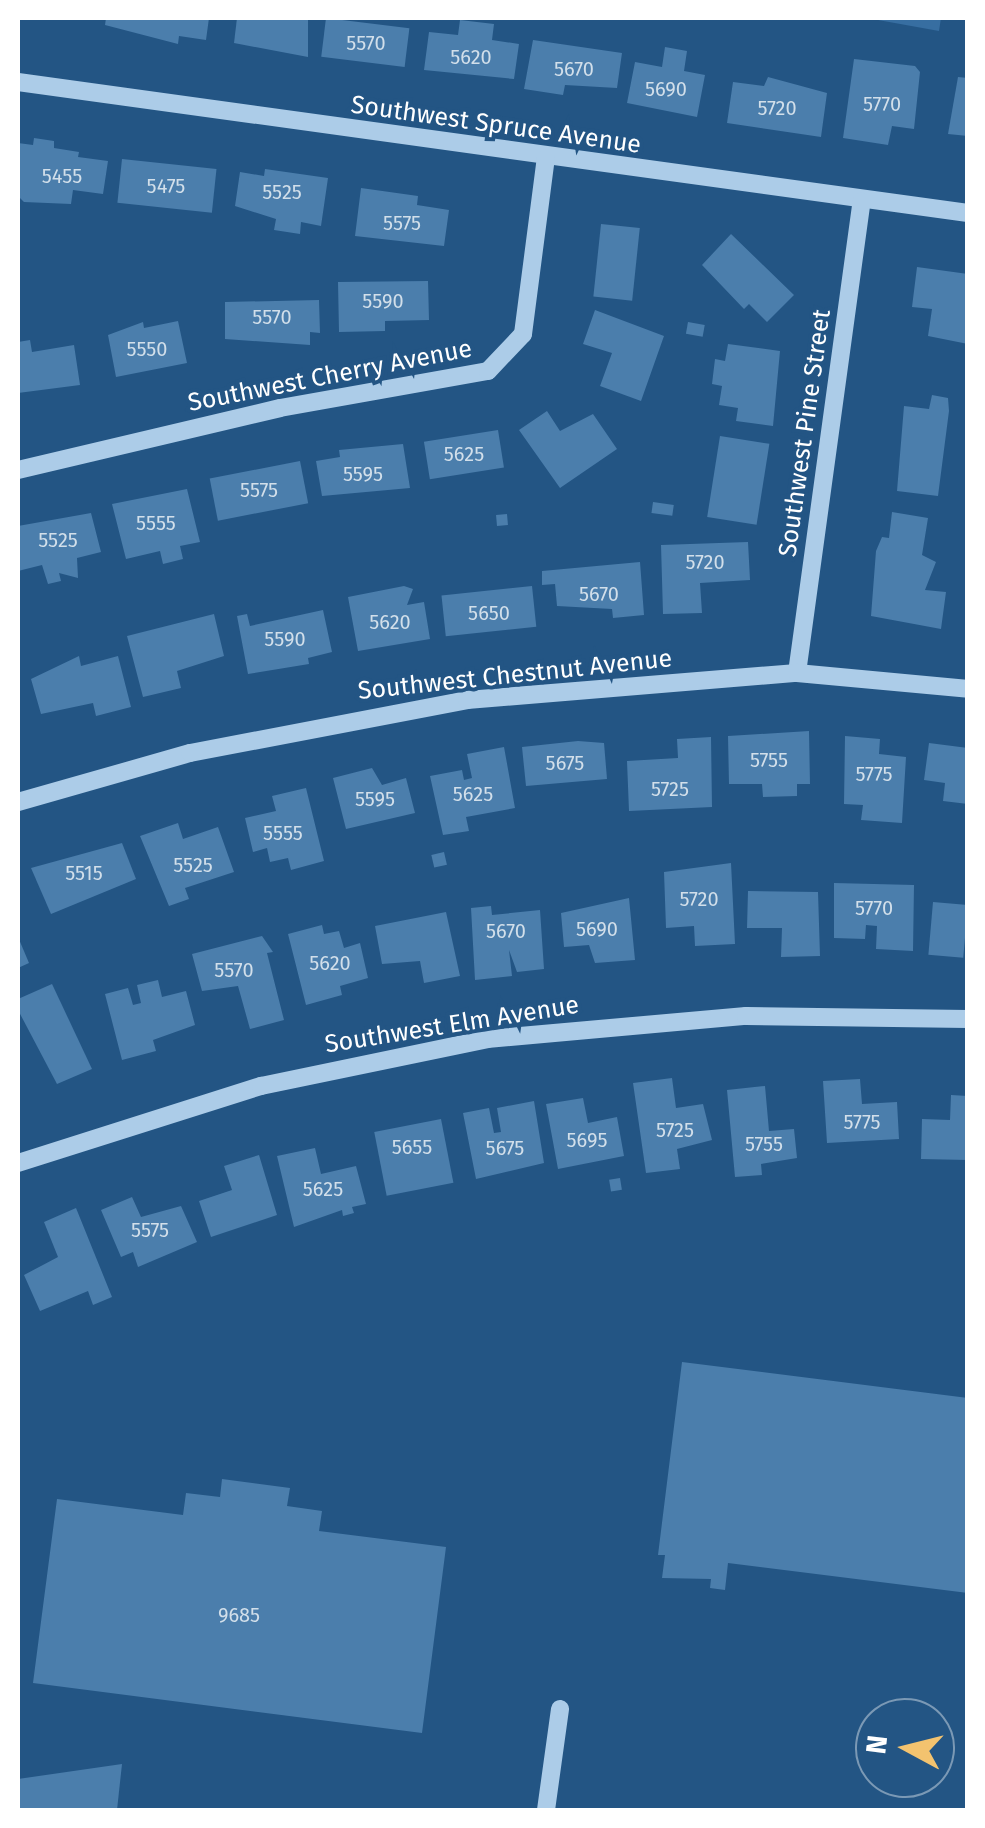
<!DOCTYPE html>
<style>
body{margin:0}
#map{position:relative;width:985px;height:1828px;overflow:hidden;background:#235584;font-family:"Fira Sans",sans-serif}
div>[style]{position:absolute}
.green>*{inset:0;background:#376ea1}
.building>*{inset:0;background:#4b7eac;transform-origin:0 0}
.minor>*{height:18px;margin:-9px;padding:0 9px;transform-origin:9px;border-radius:9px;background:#accce8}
span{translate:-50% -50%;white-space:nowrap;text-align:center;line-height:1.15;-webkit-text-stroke:8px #235584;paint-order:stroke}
.number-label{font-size:20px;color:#d2dfea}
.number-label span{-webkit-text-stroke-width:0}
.street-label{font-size:25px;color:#fff}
.frame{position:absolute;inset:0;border:20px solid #fff;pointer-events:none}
.north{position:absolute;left:855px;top:1698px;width:100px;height:100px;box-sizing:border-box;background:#235584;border:2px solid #7b99b5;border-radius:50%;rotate:277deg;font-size:28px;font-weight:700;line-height:40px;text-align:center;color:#fff}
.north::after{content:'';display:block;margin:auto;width:35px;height:45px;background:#f3c36f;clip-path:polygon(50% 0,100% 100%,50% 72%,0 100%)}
</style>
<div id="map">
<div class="green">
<i style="clip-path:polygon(867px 18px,941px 18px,939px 31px)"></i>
</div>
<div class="building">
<i style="clip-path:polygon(106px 18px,209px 18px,206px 40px,179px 36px,178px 44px,105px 25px)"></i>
<i style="clip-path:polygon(237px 18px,308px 18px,308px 57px,234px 43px)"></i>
<i style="left:326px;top:18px;width:84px;height:39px;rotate:7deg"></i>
<i style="clip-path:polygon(460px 20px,494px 24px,492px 40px,519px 44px,514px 79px,424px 70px,429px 32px,458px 35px)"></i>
<i style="clip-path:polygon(533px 40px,622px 53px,617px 88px,565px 85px,563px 95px,524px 89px)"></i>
<i style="clip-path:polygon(665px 47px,687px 51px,684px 71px,705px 75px,697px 117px,627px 103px,635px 62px,662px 67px)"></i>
<i style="clip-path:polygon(854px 59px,915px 66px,920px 72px,914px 129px,892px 126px,888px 145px,843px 138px)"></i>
<i style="clip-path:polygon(768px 77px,827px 93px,821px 137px,727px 123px,733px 82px,764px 86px)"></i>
<i style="clip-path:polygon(958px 77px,968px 78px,968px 136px,948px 134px)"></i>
<i style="clip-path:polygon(34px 138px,54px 141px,54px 148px,79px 152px,78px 157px,108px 161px,103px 194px,73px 190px,71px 204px,24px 202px,18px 196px,18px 143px,33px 145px)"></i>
<i style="left:122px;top:159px;width:95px;height:44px;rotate:6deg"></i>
<i style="clip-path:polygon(265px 169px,328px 178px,321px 226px,301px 222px,300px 234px,274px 230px,276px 219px,235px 206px,240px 172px,264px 176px)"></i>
<i style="clip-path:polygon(361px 188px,418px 196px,417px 205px,449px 210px,444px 246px,355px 236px)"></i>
<i style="left:601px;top:224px;width:39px;height:73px;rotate:6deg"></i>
<i style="clip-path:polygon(731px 234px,794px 295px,767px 322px,749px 304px,744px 309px,702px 265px)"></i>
<i style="clip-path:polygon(917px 267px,968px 274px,968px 344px,928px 336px,932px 309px,912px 307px)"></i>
<i style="clip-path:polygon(428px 281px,429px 320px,385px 321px,385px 331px,339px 332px,338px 282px)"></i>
<i style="clip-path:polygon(319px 300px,320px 333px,310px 332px,310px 345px,225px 339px,225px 302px)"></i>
<i style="clip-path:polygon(595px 310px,664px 336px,641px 401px,600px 386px,612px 353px,583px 344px)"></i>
<i style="clip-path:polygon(178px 321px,187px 363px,116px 377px,108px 335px,143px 322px,144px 328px)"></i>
<i style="left:688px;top:322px;width:17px;height:12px;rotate:10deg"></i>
<i style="clip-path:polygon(30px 340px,32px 352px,74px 345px,80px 385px,18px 393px,18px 342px)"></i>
<i style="clip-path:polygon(728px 344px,780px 351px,773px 426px,736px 421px,738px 408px,719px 405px,722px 386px,712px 384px,715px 359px,725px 361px)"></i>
<i style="clip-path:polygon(932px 395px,948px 398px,949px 411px,938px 496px,897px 491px,904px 406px,929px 409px)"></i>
<i style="clip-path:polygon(547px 411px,560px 431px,593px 414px,617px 449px,560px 488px,519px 430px)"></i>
<i style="left:498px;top:430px;width:38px;height:75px;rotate:81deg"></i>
<i style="left:720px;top:436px;width:50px;height:82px;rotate:9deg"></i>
<i style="clip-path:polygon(403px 444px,410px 488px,322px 496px,316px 461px,340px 457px,339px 450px)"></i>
<i style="left:300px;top:461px;width:43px;height:92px;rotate:79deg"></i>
<i style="clip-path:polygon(187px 489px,200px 542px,180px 546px,183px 559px,163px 564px,160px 551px,126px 559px,112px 504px)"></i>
<i style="left:653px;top:502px;width:21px;height:11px;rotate:8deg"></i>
<i style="clip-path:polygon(892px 512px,928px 518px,922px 555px,936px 562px,925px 590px,946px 592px,941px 629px,871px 616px,876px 551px,882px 537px,889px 538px)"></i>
<i style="clip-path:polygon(91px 513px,101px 552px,77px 558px,78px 578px,59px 573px,61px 581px,48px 584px,42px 565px,18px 571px,18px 526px)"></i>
<i style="left:507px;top:514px;width:11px;height:11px;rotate:85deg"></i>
<i style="clip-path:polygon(748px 542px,750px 580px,700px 583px,702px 613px,663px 614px,661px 545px)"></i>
<i style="clip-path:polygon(640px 562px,644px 615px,613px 618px,612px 609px,557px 606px,555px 584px,542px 585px,542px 571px)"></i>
<i style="clip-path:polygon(404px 586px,413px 589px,407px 605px,424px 602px,430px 639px,358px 651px,348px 597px)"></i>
<i style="left:532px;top:586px;width:41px;height:91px;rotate:84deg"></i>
<i style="clip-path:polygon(323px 610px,332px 652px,308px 658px,309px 664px,248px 674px,237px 616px,247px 614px,250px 626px)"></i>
<i style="clip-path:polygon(214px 614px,224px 656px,177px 671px,181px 688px,143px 697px,127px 636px)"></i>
<i style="clip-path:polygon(79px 656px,81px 666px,118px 656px,131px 707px,96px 716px,93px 703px,41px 714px,31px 679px)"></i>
<i style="clip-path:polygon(809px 731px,810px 784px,797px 784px,797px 796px,763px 797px,762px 784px,729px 784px,728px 736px)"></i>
<i style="clip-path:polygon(845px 736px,880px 739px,879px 754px,906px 757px,902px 823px,861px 820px,863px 805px,844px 804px)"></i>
<i style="clip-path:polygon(711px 737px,712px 807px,629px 811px,627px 761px,678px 758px,677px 739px)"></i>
<i style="clip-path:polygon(578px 741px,604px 743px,607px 779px,526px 786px,522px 747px)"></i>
<i style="clip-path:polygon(929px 743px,968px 748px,968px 804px,943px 801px,945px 783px,924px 780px)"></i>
<i style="clip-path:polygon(504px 747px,515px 808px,466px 817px,469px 831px,443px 835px,430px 776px,462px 770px,464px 780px,472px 778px,467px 754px)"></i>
<i style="clip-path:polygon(372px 768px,382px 785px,406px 778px,415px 813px,346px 829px,333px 778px)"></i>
<i style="clip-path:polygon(306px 788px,324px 861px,291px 870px,288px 858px,270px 862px,267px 848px,253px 852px,245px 818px,276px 811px,272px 796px)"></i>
<i style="clip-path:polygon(178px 823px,183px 839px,218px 827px,234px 872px,185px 888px,189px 899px,169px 906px,140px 836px)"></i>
<i style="clip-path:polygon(122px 843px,136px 879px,51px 914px,31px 868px)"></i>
<i style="left:444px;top:852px;width:13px;height:13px;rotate:77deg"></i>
<i style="clip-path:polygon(731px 863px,735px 944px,695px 946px,694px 926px,666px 928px,664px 872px)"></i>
<i style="clip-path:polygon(834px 883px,914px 885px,913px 951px,876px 949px,877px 926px,866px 925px,865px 939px,834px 938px)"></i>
<i style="clip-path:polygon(748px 891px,818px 892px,820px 956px,781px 957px,782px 928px,747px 928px)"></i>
<i style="clip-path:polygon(629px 898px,635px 960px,595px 963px,589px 945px,564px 947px,561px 913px)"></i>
<i style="left:933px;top:902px;width:35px;height:53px;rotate:5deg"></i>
<i style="clip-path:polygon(491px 906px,492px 915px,540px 910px,544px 969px,517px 972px,509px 950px,512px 976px,475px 980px,471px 908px)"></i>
<i style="clip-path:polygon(446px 912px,460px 976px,424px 983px,420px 961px,382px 964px,375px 926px)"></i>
<i style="clip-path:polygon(322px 925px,324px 934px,339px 931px,344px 948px,360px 943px,368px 978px,340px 986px,342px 995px,306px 1005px,288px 934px)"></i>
<i style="clip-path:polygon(262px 936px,273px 952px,267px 953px,284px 1020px,250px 1029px,238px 986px,202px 991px,192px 954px)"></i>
<i style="clip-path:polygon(18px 937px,29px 963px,18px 968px)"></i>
<i style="clip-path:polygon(158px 980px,162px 997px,186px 991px,195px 1025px,153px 1040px,156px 1051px,122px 1060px,105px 994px,128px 988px,133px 1005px,141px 1003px,137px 985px)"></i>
<i style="clip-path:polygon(52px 984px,92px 1069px,57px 1084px,18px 1010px,18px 999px)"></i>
<i style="clip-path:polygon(672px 1078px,676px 1108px,703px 1104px,712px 1140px,677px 1149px,680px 1169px,646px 1173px,633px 1083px)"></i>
<i style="clip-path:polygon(860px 1079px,862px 1104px,897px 1102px,899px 1139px,827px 1143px,823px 1081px)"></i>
<i style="clip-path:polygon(765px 1086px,769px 1131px,794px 1129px,797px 1158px,761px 1164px,762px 1175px,735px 1177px,727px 1090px)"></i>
<i style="clip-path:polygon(951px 1095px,968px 1096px,968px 1160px,921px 1159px,922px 1119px,950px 1120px)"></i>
<i style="clip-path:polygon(583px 1098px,588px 1123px,617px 1117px,624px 1156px,558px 1169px,546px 1104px)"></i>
<i style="clip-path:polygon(534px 1101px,544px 1163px,476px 1179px,463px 1113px,489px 1108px,494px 1133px,501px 1132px,497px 1108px)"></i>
<i style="left:441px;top:1119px;width:65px;height:68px;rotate:79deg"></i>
<i style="clip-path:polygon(315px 1148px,321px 1174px,356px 1166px,366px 1204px,352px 1207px,354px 1213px,343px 1216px,342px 1210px,294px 1227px,277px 1156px)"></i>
<i style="clip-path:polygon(259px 1155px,277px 1215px,211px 1237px,199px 1201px,232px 1190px,224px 1166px)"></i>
<i style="left:620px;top:1178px;width:12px;height:11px;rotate:81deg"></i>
<i style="clip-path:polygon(132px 1197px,141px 1217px,181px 1206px,197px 1242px,138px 1267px,133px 1252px,121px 1257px,101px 1210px)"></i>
<i style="clip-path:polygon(76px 1208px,112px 1297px,93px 1305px,88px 1291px,40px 1311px,24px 1275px,58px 1257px,44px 1222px)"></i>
<i style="clip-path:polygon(682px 1362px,968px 1398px,968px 1593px,728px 1563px,725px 1590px,710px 1588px,711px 1579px,662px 1578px,665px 1555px,658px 1555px)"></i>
<i style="clip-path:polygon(222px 1479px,290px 1488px,287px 1506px,322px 1511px,319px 1531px,446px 1547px,422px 1733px,33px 1683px,57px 1499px,183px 1515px,186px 1493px,220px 1497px)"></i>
<i style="clip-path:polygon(122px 1764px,117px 1810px,18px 1810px,18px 1779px)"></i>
</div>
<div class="minor">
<i style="left:18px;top:82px;width:959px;rotate:7.85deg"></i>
<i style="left:18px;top:470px;width:269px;rotate:-13.3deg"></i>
<i style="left:280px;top:408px;width:211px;rotate:-10.1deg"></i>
<i style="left:488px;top:371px;width:51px;rotate:-46.6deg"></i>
<i style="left:523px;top:334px;width:177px;rotate:-82.6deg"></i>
<i style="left:797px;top:673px;width:476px;rotate:-82.2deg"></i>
<i style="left:18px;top:802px;width:179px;rotate:-15.9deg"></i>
<i style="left:190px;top:753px;width:282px;rotate:-10.8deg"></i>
<i style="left:467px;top:700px;width:331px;rotate:-4.7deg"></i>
<i style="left:797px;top:673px;width:172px;rotate:5.3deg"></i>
<i style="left:18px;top:1163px;width:255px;rotate:-17.6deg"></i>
<i style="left:261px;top:1086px;width:231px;rotate:-11.7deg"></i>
<i style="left:487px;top:1039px;width:260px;rotate:-5.1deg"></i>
<i style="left:746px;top:1016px;width:222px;rotate:0.8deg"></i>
<i style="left:546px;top:1810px;width:102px;rotate:-82.1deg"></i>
</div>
<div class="number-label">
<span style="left:366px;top:43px">5570</span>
<span style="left:471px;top:57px">5620</span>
<span style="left:574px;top:69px">5670</span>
<span style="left:666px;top:89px">5690</span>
<span style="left:882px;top:104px">5770</span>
<span style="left:777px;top:108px">5720</span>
<span style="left:62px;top:176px">5455</span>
<span style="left:166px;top:186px">5475</span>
<span style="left:282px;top:192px">5525</span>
<span style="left:402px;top:223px">5575</span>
<span style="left:383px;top:301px">5590</span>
<span style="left:272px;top:317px">5570</span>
<span style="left:147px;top:349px">5550</span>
<span style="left:464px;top:454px">5625</span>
<span style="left:363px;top:474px">5595</span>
<span style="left:259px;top:490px">5575</span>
<span style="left:156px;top:523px">5555</span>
<span style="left:58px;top:540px">5525</span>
<span style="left:705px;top:562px">5720</span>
<span style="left:599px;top:594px">5670</span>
<span style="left:489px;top:613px">5650</span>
<span style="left:390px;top:622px">5620</span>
<span style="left:285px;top:639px">5590</span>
<span style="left:769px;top:760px">5755</span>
<span style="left:565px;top:763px">5675</span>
<span style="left:874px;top:774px">5775</span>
<span style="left:670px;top:789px">5725</span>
<span style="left:473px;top:794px">5625</span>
<span style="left:375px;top:799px">5595</span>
<span style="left:283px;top:833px">5555</span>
<span style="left:193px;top:865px">5525</span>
<span style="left:84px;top:873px">5515</span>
<span style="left:699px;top:899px">5720</span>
<span style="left:874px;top:908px">5770</span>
<span style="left:597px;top:929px">5690</span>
<span style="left:506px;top:931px">5670</span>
<span style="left:330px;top:963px">5620</span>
<span style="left:234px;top:970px">5570</span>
<span style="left:862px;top:1122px">5775</span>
<span style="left:675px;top:1130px">5725</span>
<span style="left:587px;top:1140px">5695</span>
<span style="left:764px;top:1144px">5755</span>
<span style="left:412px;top:1147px">5655</span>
<span style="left:505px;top:1148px">5675</span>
<span style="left:323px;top:1189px">5625</span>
<span style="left:150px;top:1230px">5575</span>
<span style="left:239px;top:1615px">9685</span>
</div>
<div class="street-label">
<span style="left:496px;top:125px;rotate:8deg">Southwest Spruce Avenue</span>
<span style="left:330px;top:376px;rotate:-11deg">Southwest Cherry Avenue</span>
<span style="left:805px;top:433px;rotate:-82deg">Southwest Pine Street</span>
<span style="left:515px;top:675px;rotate:-6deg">Southwest Chestnut Avenue</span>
<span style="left:452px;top:1025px;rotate:-9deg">Southwest Elm Avenue</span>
</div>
<div class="frame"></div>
<div class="north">N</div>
</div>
